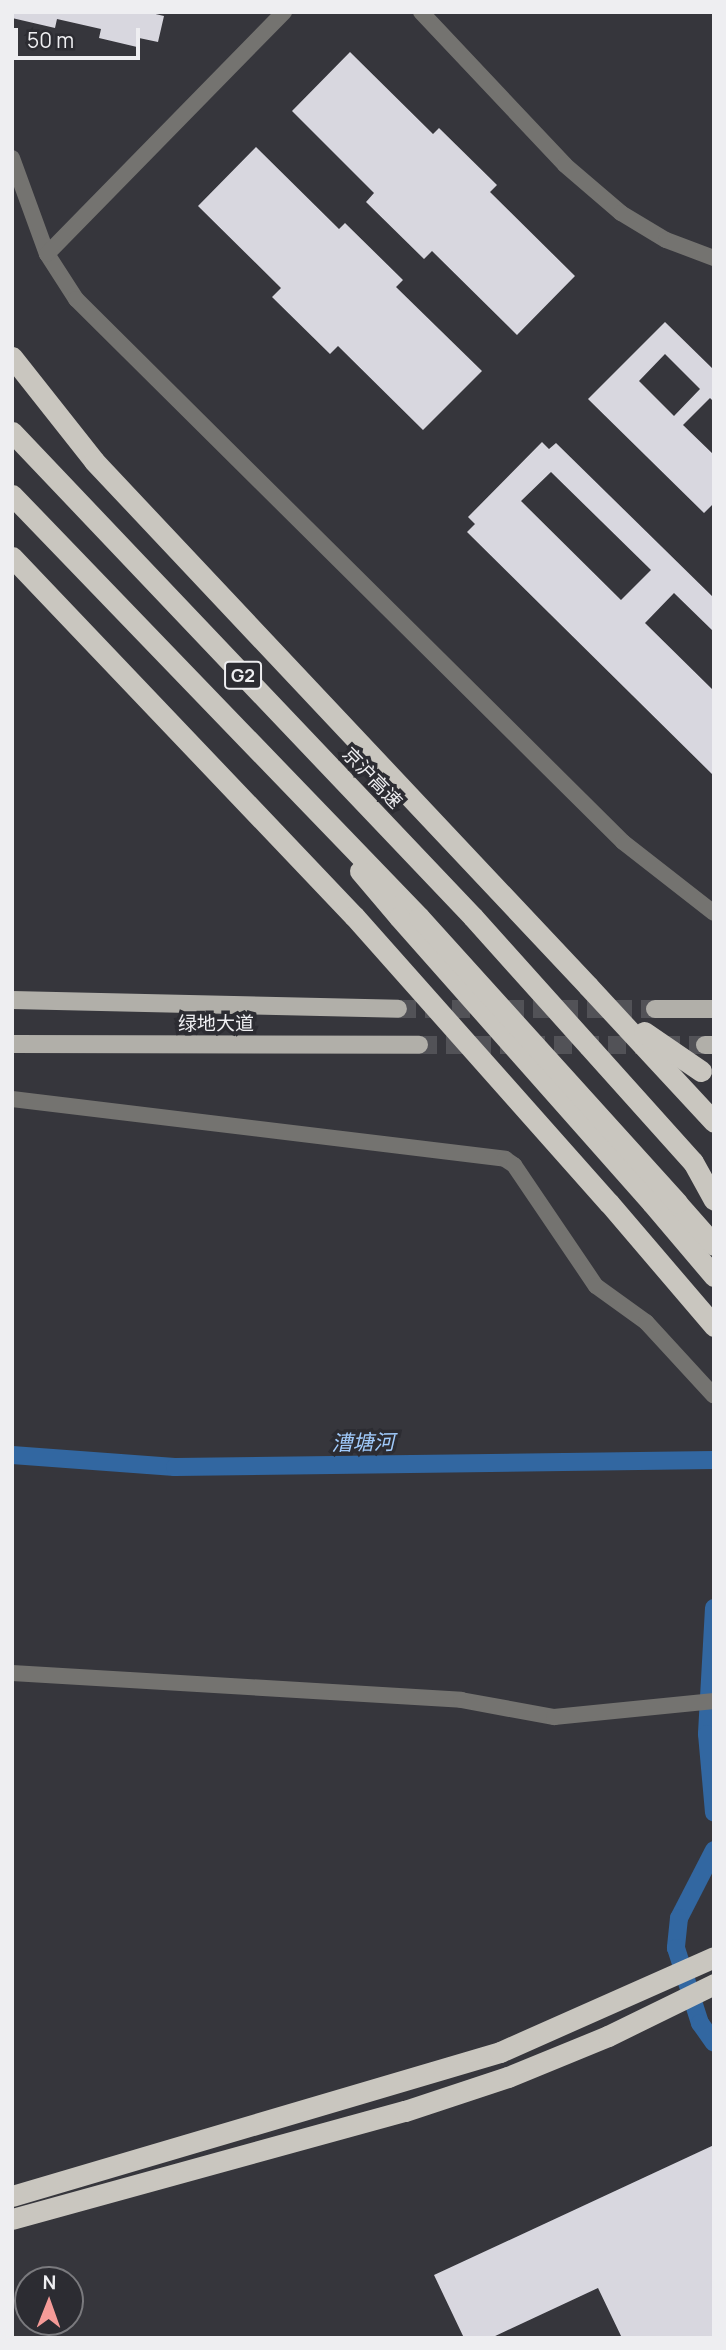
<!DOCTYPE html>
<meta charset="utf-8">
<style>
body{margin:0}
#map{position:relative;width:726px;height:2350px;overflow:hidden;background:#36363c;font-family:Manrope,"Noto Sans SC",sans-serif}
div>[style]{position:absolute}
.canal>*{height:18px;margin:-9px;padding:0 9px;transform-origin:9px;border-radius:9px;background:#3267a1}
.building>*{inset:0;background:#d8d7df}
.primary-tunnel>*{height:18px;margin-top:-9px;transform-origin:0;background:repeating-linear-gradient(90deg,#525257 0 18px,transparent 0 27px)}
.street>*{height:16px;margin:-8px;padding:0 8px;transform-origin:8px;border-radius:8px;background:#747370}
.primary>*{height:18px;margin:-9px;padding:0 9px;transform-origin:9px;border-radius:9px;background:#b1afa9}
.highway>*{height:21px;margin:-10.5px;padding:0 10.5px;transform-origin:10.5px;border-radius:10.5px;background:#c9c6bf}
.highway-bridge>*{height:21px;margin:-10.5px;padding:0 10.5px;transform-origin:10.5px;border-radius:10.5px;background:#c9c6bf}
span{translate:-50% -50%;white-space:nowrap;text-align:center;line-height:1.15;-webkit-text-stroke:7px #2c2c32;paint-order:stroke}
.shield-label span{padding:2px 5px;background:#2c2c32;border:2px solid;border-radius:5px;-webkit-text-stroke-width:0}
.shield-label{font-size:18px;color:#eeeef1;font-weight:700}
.street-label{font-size:19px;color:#eeeef1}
.water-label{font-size:21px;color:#a1cbfc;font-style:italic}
.frame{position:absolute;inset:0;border:14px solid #eeeef1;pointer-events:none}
.north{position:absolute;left:14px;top:2266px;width:70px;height:70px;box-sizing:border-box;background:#2c2c32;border:2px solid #7a7a7e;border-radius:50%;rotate:1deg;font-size:19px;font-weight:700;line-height:28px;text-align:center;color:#eeeef1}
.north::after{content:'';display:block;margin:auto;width:24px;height:32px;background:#f59b98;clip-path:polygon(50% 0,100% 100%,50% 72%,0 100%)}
.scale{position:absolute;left:14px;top:28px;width:126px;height:32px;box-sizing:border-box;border:4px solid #eeeef1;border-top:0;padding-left:9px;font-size:21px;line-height:24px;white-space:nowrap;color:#eeeef1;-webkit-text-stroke:5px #2c2c32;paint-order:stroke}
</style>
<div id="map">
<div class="canal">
<i style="left:12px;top:1455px;width:163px;rotate:4.2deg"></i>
<i style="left:175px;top:1467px;width:539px;rotate:-0.74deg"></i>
<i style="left:714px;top:1608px;width:126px;rotate:93.2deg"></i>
<i style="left:707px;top:1734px;width:79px;rotate:84.9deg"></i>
<i style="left:714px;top:1850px;width:76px;rotate:117.2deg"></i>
<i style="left:679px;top:1918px;width:30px;rotate:96deg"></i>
<i style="left:676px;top:1948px;width:79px;rotate:72.3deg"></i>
<i style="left:700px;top:2023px;width:24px;rotate:55deg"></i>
</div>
<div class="building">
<i style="clip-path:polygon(12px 12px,147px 12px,164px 16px,158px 42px,139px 38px,137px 47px,99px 38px,101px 29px,57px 19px,55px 28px,12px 18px)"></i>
<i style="clip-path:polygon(350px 52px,433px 134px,439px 128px,497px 185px,490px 192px,575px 276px,517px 335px,432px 251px,424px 259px,366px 202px,374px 193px,292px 111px)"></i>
<i style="clip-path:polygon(256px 147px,339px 229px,345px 223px,403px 280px,396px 287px,482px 371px,423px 430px,338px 346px,330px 354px,272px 297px,281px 288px,198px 206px)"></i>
<i style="clip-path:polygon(evenodd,665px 322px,714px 370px,714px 402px,710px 398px,683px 425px,714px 455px,714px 503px,704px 513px,588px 399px,665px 322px,665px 354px,700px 389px,674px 416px,639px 381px,665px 354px)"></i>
<i style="clip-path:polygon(evenodd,542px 442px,549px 449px,556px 443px,714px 598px,714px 632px,674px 593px,645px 623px,714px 691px,714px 776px,467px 532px,475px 524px,468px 517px,542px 442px,551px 472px,651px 570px,621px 600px,521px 501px,551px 472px)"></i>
<i style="clip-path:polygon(714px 2145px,714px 2338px,622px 2338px,598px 2288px,491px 2338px,464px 2338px,434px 2275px)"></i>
</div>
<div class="primary-tunnel">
<i style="left:398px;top:1009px;width:257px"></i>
<i style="left:419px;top:1045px;width:286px"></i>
</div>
<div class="street">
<i style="left:421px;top:12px;width:210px;rotate:46.7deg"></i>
<i style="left:565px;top:165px;width:74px;rotate:40.6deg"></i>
<i style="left:621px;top:213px;width:52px;rotate:31deg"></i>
<i style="left:666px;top:240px;width:51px;rotate:20.6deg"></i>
<i style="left:12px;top:158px;width:102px;rotate:70deg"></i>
<i style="left:47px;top:254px;width:54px;rotate:57.2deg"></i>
<i style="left:76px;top:299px;width:771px;rotate:44.79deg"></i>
<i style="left:623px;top:842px;width:115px;rotate:38deg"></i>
<i style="left:47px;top:254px;width:339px;rotate:-45.6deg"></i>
<i style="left:12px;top:1099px;width:497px;rotate:6.9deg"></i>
<i style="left:505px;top:1159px;width:11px;rotate:34deg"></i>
<i style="left:514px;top:1165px;width:146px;rotate:55.9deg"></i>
<i style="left:596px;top:1286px;width:62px;rotate:35.8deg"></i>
<i style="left:646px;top:1322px;width:100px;rotate:47.4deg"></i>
<i style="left:12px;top:1673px;width:450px;rotate:3.4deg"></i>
<i style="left:461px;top:1700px;width:95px;rotate:10.4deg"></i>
<i style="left:554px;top:1717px;width:161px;rotate:-5.7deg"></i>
</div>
<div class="primary">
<i style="left:12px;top:1000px;width:386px;rotate:1.3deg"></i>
<i style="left:655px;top:1009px;width:59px"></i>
<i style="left:12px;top:1044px;width:407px;rotate:0.1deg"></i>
<i style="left:705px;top:1045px;width:9px"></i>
</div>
<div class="highway">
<i style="left:12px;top:357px;width:132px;rotate:51.7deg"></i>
<i style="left:94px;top:461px;width:721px;rotate:46.74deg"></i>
<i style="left:12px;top:432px;width:669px;rotate:46.45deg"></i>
<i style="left:12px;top:495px;width:586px;rotate:46.04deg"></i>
<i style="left:12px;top:557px;width:496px;rotate:46.4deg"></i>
<i style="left:360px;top:871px;width:60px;rotate:49.7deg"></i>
<i style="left:693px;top:1162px;width:43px;rotate:61.1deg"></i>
<i style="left:609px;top:1203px;width:162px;rotate:49.5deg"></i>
<i style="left:652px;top:1203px;width:96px;rotate:49.7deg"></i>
<i style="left:677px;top:1203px;width:56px;rotate:48.6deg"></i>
<i style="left:12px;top:2196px;width:509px;rotate:-16.44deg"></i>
<i style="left:500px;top:2052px;width:234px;rotate:-23.9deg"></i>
<i style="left:12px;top:2219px;width:408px;rotate:-15.4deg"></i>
<i style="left:405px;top:2111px;width:108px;rotate:-18.3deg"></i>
<i style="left:508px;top:2077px;width:108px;rotate:-22.3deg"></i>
<i style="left:608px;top:2036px;width:118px;rotate:-26.1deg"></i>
</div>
<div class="highway-bridge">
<i style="left:354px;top:916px;width:384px;rotate:48.4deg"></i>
<i style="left:399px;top:917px;width:382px;rotate:48.5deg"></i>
<i style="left:419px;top:917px;width:385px;rotate:47.9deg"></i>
<i style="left:473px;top:917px;width:329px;rotate:48.1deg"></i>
<i style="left:588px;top:986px;width:185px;rotate:47.2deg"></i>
<i style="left:644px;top:1032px;width:69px;rotate:34.4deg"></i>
</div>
<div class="shield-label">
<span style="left:243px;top:675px">G2</span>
</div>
<div class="street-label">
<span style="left:372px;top:778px;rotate:46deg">京沪高速</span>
<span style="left:216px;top:1024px">绿地大道</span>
</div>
<div class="water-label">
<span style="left:363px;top:1442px;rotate:-1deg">漕塘河</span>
</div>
<div class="frame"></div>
<div class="north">N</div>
<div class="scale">50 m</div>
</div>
